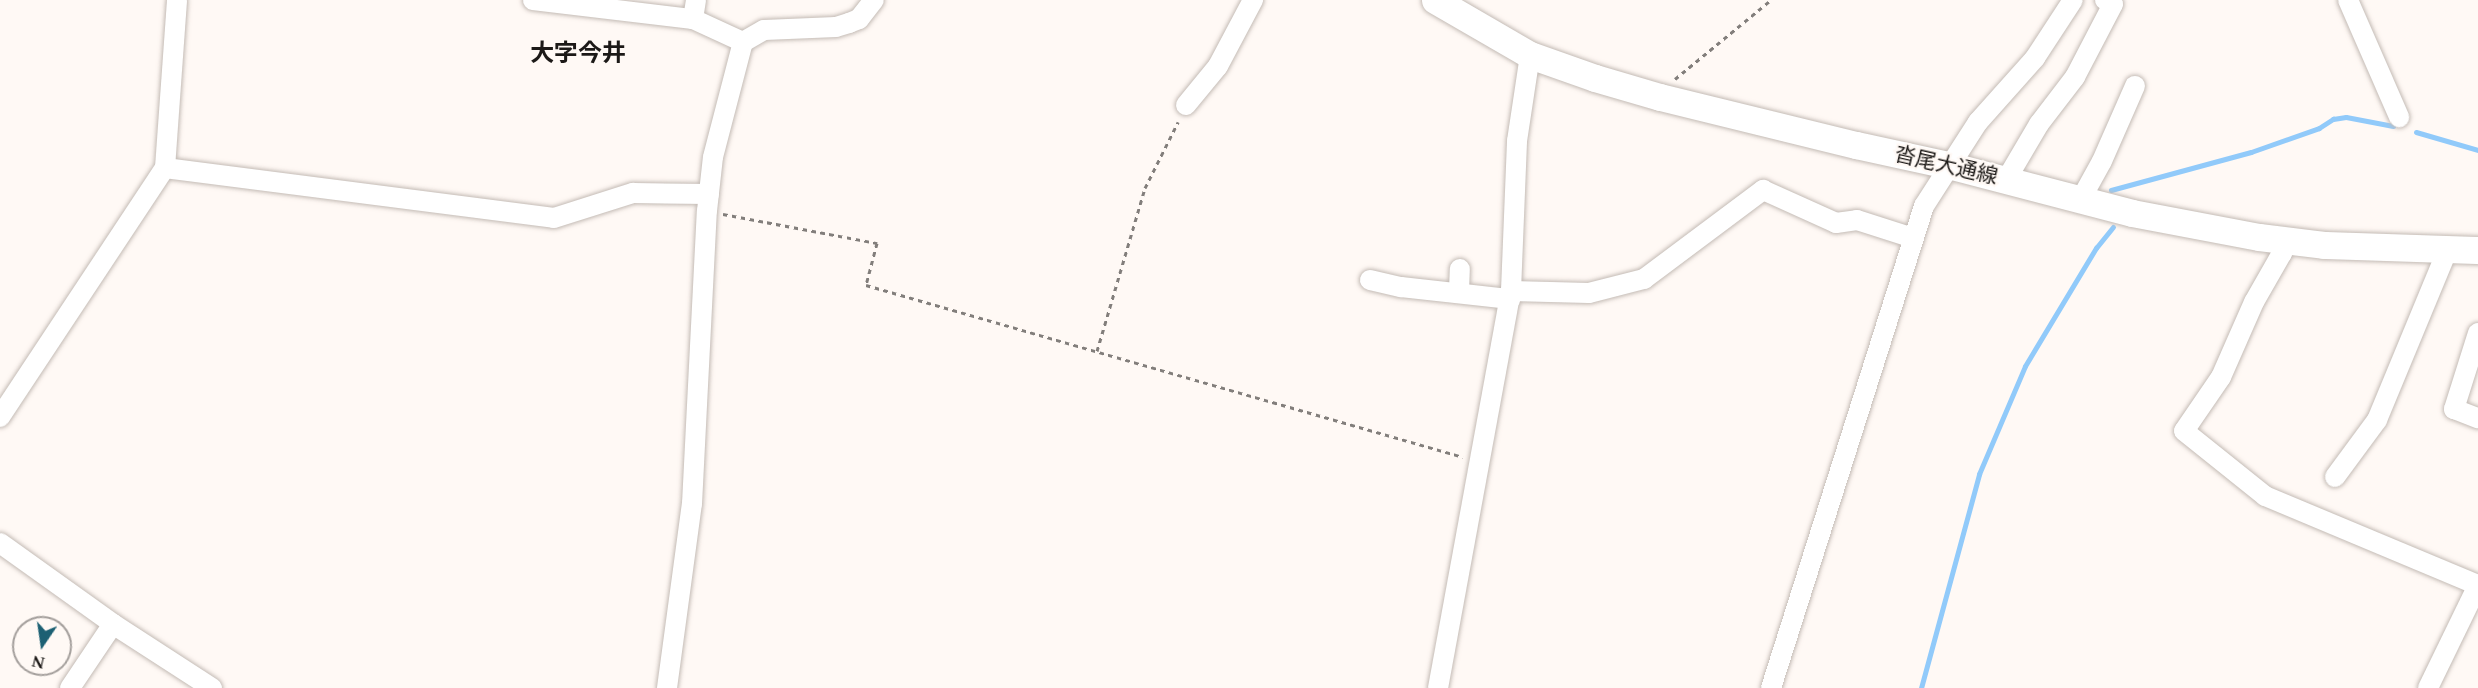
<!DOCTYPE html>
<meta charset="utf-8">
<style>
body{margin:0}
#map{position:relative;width:2478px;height:688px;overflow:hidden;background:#fff9f5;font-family:Spectral,"Noto Sans JP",serif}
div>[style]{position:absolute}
.stream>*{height:5px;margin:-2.5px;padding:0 2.5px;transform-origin:2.5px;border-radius:2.5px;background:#91cafa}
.path>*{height:3px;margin-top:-1.5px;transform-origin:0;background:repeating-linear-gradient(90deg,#827e7b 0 4.5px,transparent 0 9px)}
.roads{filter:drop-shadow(0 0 2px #c4bbb5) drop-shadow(0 0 2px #c4bbb5)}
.minor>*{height:20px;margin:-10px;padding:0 10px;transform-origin:10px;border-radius:10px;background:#fff}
.secondary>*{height:27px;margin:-13.5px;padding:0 13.5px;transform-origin:13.5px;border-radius:13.5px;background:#fff}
span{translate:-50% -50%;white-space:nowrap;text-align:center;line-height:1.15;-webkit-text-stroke:4.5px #fff9f5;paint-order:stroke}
.street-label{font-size:21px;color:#1c1917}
.quarter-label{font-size:24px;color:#1c1917;font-weight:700}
.north{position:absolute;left:12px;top:616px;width:60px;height:60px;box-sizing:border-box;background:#fff9f5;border:2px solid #a49f9c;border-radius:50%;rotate:193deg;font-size:16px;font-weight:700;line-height:24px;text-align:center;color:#1c1917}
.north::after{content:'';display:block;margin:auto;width:21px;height:27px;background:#1c6073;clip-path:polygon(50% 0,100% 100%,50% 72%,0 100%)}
</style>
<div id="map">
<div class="stream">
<i style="left:2416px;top:132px;width:65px;rotate:16.2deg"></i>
<i style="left:2111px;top:190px;width:145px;rotate:-15.2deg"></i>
<i style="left:2251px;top:152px;width:72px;rotate:-19.4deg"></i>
<i style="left:2319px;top:128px;width:17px;rotate:-33deg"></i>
<i style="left:2333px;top:119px;width:13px;rotate:-9deg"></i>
<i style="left:2346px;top:117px;width:48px;rotate:10.8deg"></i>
<i style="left:1921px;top:688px;width:222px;rotate:-74.8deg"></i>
<i style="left:1979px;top:474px;width:117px;rotate:-66.9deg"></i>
<i style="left:2025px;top:366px;width:138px;rotate:-59deg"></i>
<i style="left:2096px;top:248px;width:27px;rotate:-51deg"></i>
</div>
<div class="path">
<i style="left:1675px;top:79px;width:124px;rotate:-39.5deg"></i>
<i style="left:723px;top:214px;width:157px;rotate:10.7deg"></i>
<i style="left:877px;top:243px;width:43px;rotate:104.7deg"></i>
<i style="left:866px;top:285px;width:621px;rotate:16.07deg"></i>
<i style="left:1097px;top:351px;width:170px;rotate:-73.6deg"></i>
<i style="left:1145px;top:188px;width:74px;rotate:-63.4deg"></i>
</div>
<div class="roads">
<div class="minor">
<i style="left:533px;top:0;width:161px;rotate:6.8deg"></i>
<i style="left:693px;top:19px;width:55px;rotate:24.7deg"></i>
<i style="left:2348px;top:0;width:128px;rotate:66.4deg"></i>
<i style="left:693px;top:19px;width:19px;rotate:-81deg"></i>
<i style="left:1186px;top:105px;width:50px;rotate:-50.6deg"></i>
<i style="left:1218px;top:66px;width:75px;rotate:-62.1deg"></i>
<i style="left:165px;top:168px;width:392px;rotate:7.3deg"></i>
<i style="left:554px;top:218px;width:83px;rotate:-17.6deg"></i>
<i style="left:633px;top:193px;width:76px;rotate:0.8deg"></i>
<i style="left:2006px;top:180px;width:65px;rotate:-59.5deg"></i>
<i style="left:2039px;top:124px;width:59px;rotate:-52.5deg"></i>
<i style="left:2075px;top:77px;width:82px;rotate:-62.5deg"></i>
<i style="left:2113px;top:4px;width:9px;rotate:-153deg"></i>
<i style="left:2081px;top:199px;width:43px;rotate:-61.1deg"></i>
<i style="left:2102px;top:161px;width:82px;rotate:-66.3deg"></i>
<i style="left:2286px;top:241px;width:13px;rotate:108deg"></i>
<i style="left:2282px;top:253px;width:56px;rotate:119.7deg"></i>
<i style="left:2254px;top:302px;width:82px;rotate:113.7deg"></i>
<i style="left:2221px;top:377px;width:65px;rotate:124.4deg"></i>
<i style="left:2184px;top:431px;width:104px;rotate:38.7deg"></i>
<i style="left:2265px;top:496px;width:231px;rotate:22.7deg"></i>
<i style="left:1370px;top:280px;width:32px;rotate:13deg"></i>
<i style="left:1401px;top:287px;width:110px;rotate:6.3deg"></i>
<i style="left:1511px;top:291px;width:78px;rotate:1.5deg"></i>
<i style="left:1589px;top:293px;width:57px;rotate:-14.3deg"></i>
<i style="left:1644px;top:279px;width:149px;rotate:-36.8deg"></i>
<i style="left:1763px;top:190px;width:80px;rotate:24.3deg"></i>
<i style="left:1836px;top:223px;width:21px;rotate:-8deg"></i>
<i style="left:1857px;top:220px;width:59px;rotate:17.8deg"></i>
<i style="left:1459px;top:292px;width:23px;rotate:-88deg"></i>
<i style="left:2478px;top:333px;width:80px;rotate:107.5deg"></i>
<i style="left:2454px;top:409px;width:26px;rotate:21deg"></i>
<i style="left:0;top:417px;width:299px;rotate:-56.5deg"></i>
<i style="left:165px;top:168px;width:168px;rotate:-85.9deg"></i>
<i style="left:2335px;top:477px;width:71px;rotate:-53.6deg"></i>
<i style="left:2377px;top:420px;width:185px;rotate:-67.5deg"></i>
<i style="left:0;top:543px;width:139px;rotate:35.6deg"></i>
<i style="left:113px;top:624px;width:118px;rotate:32.9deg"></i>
<i style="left:70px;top:688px;width:77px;rotate:-56.1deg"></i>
<i style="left:667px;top:688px;width:186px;rotate:-82.3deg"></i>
<i style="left:692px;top:504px;width:293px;rotate:-87.1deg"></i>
<i style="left:707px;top:211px;width:54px;rotate:-83.7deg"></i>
<i style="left:713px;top:157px;width:119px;rotate:-75.4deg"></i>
<i style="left:743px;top:42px;width:24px;rotate:-30deg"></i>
<i style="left:764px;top:30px;width:72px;rotate:-2.4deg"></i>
<i style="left:836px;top:27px;width:14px;rotate:-17deg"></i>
<i style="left:849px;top:23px;width:11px;rotate:-22deg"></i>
<i style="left:859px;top:19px;width:24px;rotate:-52deg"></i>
<i style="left:1438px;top:688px;width:404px;rotate:-79.6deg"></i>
<i style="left:1511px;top:291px;width:150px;rotate:-87.7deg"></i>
<i style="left:1517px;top:141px;width:87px;rotate:-81.4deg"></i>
<i style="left:1771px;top:688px;width:506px;rotate:-72.39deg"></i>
<i style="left:1924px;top:206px;width:100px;rotate:-57.3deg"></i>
<i style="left:1978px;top:122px;width:86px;rotate:-48.3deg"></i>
<i style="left:2035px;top:58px;width:69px;rotate:-56.8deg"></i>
<i style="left:2428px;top:688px;width:112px;rotate:-64.1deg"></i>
</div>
<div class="secondary">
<i style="left:1435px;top:0;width:110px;rotate:30.1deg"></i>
<i style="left:1530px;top:55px;width:69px;rotate:19.5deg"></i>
<i style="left:1595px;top:78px;width:68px;rotate:16.3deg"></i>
<i style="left:1660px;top:97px;width:202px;rotate:13.8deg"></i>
<i style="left:1856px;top:145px;width:94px;rotate:12.3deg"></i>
<i style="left:1948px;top:165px;width:190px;rotate:14.6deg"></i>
<i style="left:2132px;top:213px;width:129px;rotate:10.7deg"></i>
<i style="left:2259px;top:237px;width:65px;rotate:7deg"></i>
<i style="left:2324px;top:245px;width:154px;rotate:1.9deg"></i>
</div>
</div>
<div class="street-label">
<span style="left:1946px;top:166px;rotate:13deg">沓尾大通線</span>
</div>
<div class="quarter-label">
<span style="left:578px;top:55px">大字今井</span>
</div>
<div class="north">N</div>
</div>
